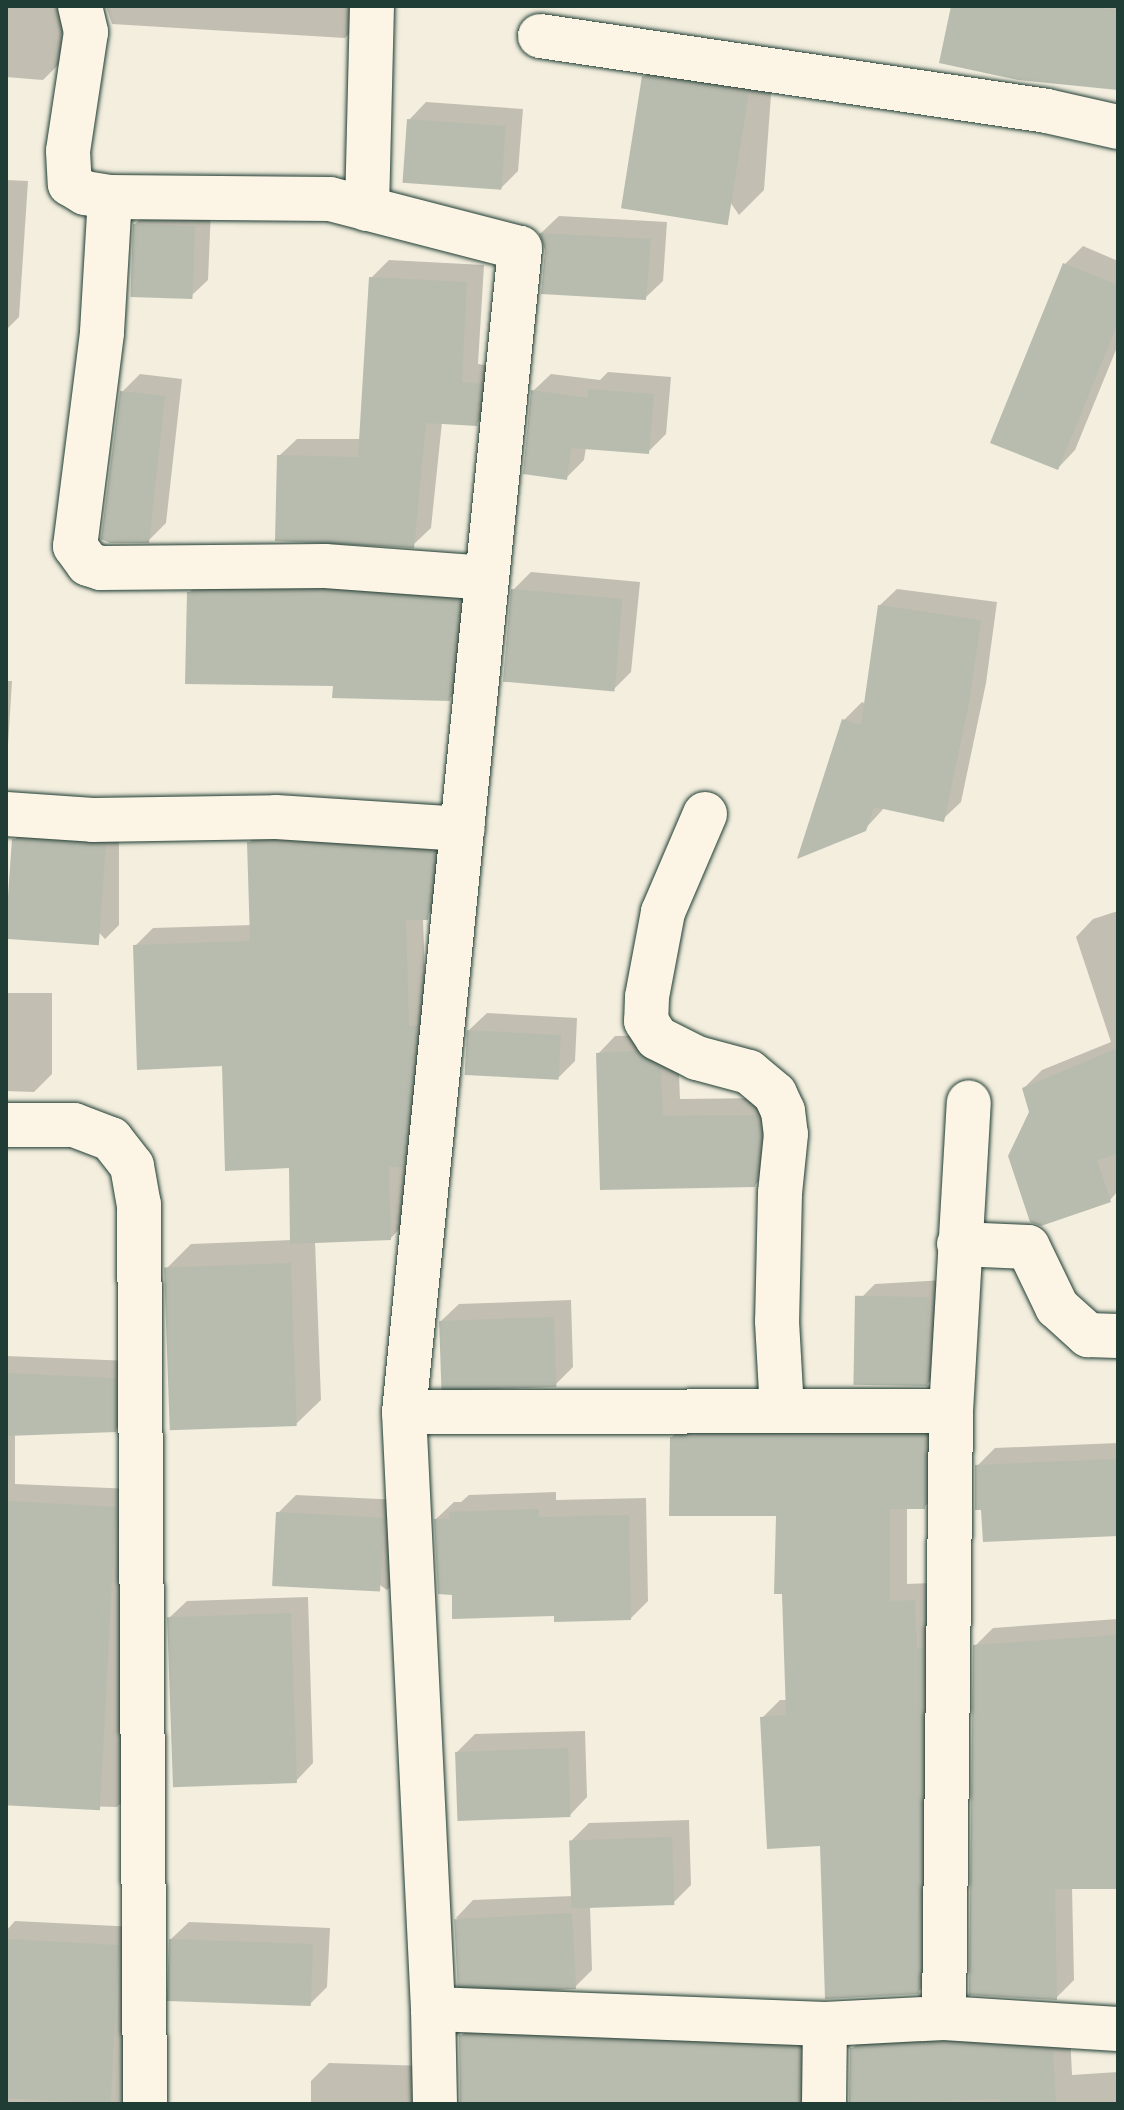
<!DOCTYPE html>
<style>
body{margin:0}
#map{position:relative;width:1124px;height:2110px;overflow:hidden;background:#f3eede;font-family:Itim,sans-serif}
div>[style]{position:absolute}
.shadow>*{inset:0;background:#0003}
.building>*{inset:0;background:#b8bcae;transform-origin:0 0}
.roads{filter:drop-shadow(0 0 2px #1f3d34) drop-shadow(0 0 2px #1f3d34)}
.street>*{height:44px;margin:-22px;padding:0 22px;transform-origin:22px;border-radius:22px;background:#fcf5e5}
span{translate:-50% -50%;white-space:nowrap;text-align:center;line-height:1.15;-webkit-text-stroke:8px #fcf5e5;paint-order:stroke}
.frame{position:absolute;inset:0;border:8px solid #1f3d34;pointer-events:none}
</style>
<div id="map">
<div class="shadow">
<i style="clip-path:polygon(6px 6px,73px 6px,64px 15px,60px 63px,43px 80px,6px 77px)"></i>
<i style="clip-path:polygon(106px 6px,363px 6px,362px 21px,345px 38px,112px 24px)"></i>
<i style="clip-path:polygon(953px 6px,1118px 6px,1118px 88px)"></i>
<i style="clip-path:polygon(669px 52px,773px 68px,764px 190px,739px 215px,644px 77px)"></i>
<i style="clip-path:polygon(426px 102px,523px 109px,518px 171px,501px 188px,409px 120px)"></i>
<i style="clip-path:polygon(6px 180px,28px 181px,19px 317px,6px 330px)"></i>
<i style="clip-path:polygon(153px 207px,211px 209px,208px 280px,190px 297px,135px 224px)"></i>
<i style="clip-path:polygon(559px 216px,667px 222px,663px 281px,645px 298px,547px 250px,541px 233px)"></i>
<i style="clip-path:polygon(1083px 246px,1118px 261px,1118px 345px,1075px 450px,1058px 468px,1065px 264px)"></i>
<i style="clip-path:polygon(389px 260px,484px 265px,478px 364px,498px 367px,494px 406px,476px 424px,442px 422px,431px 528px,413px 545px,279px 456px,297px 439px,361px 439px,371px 278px)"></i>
<i style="clip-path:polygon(608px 372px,671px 377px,666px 434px,648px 452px,586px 447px,584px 460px,566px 478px,533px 391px,551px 374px,600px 380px)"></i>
<i style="clip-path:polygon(140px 374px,182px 379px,166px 523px,148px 541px,122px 392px)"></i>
<i style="clip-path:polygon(531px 572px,640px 582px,631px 672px,613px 690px,513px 590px)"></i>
<i style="clip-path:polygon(207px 575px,476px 584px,467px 681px,449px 699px,335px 684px,189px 593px)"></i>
<i style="clip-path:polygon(897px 589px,997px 602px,986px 683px,961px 802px,943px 819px,885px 807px,865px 829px,844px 720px,862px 702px,866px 704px,879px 606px)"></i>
<i style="clip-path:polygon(6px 681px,12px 681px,6px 777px)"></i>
<i style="clip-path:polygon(28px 826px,119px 832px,119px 925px,105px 939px,14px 840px)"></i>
<i style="clip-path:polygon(266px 826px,451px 835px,445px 900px,423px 918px,426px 1009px,420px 1147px,406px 1161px,408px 1220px,391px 1238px,315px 1241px,321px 1400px,296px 1424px,166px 1269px,191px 1244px,292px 1240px,291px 1166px,224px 1064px,135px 946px,153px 928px,252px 925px,249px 843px)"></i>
<i style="clip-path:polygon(1118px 911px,1118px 1191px,1110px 1200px,1031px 1112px,1024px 1088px,1042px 1070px,1111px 1042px,1076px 937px,1093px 919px)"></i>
<i style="clip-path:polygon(6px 993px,52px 993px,52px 1074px,34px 1092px,6px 1091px)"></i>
<i style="clip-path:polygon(487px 1013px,577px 1018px,575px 1061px,557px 1079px,469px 1030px)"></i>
<i style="clip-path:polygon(654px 1035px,678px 1050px,680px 1099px,774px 1098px,772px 1167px,755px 1185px,602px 1188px,598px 1054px,615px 1036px)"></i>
<i style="clip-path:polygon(945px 1280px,944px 1366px,927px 1384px,858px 1301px,875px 1284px)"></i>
<i style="clip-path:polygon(571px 1300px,573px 1367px,555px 1385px,441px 1321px,459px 1304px)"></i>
<i style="clip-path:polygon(6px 1356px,132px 1361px,132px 1413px,115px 1430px,15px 1434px,15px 1484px,133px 1489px,135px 1789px,117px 1807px,6px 1804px)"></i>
<i style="clip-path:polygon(943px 1419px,942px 1490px,924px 1507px,907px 1507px,907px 1584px,932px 1583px,936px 1974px,918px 1992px,822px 1844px,762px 1718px,780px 1700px,788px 1700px,778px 1514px,672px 1437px,690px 1420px)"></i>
<i style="clip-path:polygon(1118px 1443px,1118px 1534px,983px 1508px,977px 1466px,995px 1448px)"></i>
<i style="clip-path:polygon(556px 1492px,556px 1500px,646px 1498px,648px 1601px,631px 1618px,556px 1614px,454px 1593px,436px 1519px,454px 1502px,461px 1502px,469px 1495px)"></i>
<i style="clip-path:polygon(296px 1495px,401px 1500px,405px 1572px,387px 1590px,278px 1513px)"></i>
<i style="clip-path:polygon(308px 1597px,313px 1763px,296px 1781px,169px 1618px,187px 1601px)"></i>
<i style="clip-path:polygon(1118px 1619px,1118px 1887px,1072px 1887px,1074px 1980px,1056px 1998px,975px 1646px,993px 1628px)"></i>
<i style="clip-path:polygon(585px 1731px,587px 1797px,570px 1815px,457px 1752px,475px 1734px)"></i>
<i style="clip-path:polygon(689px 1820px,691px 1885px,673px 1903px,590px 1906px,592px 1970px,575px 1987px,456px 1918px,473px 1900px,574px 1896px,571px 1841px,589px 1823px)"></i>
<i style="clip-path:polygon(15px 1921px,136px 1927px,146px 2104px,6px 2104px,6px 1931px)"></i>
<i style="clip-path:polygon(189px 1922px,330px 1928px,327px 1987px,309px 2005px,171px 1939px)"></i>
<i style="clip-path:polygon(478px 2018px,817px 2031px,825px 2104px,462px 2104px,461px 2036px)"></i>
<i style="clip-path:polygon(870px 2031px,1070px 2033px,1072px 2075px,1118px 2072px,1118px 2104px,849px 2104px,852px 2049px)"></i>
<i style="clip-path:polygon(329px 2063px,427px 2066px,436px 2104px,311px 2104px,311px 2081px)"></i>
</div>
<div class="building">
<i style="clip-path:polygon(951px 6px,1084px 6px,1118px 10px,1118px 90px,1018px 80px,939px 63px)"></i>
<i style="left:642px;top:76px;width:108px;height:134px;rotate:9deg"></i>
<i style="left:407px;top:119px;width:99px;height:64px;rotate:4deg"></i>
<i style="left:133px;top:224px;width:62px;height:73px;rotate:2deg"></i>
<i style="clip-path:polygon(539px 233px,651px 239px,646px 300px,541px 294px,545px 250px)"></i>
<i style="clip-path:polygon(1063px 263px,1118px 285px,1118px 323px,1058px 470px,990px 443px)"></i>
<i style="clip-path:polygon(369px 277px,467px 282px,462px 382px,481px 384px,477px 426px,426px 423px,414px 548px,275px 541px,277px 455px,358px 457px)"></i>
<i style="clip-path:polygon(588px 389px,654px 394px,649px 454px,571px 448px,567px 480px,523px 474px,531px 390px,588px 398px)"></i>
<i style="clip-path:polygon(120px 391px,165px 396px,149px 543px,110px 543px,101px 539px)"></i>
<i style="left:511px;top:589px;width:112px;height:93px;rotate:5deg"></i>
<i style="clip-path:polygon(324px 591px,460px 601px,450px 701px,332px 698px,333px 686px,185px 684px,187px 592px)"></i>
<i style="clip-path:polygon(878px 605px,981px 620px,969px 703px,944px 822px,874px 807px,866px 831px,797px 859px,842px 719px,861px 725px)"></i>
<i style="left:12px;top:839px;width:94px;height:100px;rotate:4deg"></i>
<i style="clip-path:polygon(247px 842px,435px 852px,428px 920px,406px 920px,409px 1026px,417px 1026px,403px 1167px,389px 1167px,391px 1240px,290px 1244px,289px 1168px,225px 1171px,222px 1066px,137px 1070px,133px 945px,250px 941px)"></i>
<i style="left:467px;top:1030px;width:94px;height:45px;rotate:3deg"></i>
<i style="clip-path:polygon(1118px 1048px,1118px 1154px,1097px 1160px,1111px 1202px,1041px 1226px,1030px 1222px,1008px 1156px,1029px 1112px,1022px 1088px)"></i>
<i style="clip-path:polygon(636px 1051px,661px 1068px,663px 1116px,757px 1115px,761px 1134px,755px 1187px,600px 1190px,596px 1053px)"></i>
<i style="left:291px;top:1263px;width:163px;height:127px;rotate:88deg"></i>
<i style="left:929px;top:1297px;width:89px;height:74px;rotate:91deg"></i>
<i style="left:554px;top:1317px;width:70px;height:115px;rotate:88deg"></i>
<i style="clip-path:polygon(6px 1373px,115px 1378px,116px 1432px,6px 1436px)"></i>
<i style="clip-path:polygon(926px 1436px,925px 1509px,890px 1509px,890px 1601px,915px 1600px,917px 1648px,923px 1648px,919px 1994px,825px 1999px,820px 1846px,767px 1849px,760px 1717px,786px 1715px,782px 1594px,774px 1594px,776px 1516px,669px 1516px,670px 1437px)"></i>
<i style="clip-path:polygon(1118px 1459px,1118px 1536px,983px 1542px,981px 1510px,975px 1510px,975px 1465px)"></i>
<i style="left:6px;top:1501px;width:110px;height:304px;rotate:3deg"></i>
<i style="clip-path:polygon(539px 1509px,539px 1517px,629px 1515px,631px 1620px,554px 1622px,554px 1616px,452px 1619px,452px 1595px,438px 1594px,434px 1519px,449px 1519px,449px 1512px)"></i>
<i style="left:276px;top:1512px;width:108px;height:74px;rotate:3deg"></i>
<i style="left:291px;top:1613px;width:170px;height:124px;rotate:88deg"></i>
<i style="clip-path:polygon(1118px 1635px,1118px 1889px,1055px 1889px,1057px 2000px,969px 1995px,973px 1645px)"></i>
<i style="left:568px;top:1748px;width:69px;height:113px;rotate:88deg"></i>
<i style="left:672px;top:1837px;width:68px;height:103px;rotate:88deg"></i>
<i style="left:572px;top:1913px;width:76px;height:118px;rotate:87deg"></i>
<i style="left:6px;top:1939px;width:113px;height:159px;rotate:3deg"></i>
<i style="left:169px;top:1939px;width:144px;height:62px;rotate:2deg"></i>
<i style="clip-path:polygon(459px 2035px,800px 2048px,799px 2104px,460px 2104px)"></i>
<i style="clip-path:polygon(944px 2043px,1053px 2050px,1056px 2104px,1000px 2104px,999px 2099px,849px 2104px,850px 2048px)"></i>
</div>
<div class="roads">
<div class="street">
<i style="left:80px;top:6px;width:27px;rotate:77deg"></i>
<i style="left:86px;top:32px;width:120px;rotate:98.6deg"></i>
<i style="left:68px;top:151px;width:33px;rotate:87deg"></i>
<i style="left:70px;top:184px;width:17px;rotate:31deg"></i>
<i style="left:85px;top:193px;width:25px;rotate:9deg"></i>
<i style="left:110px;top:197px;width:136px;rotate:93.4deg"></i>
<i style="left:102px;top:333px;width:215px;rotate:97.2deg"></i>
<i style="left:75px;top:546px;width:22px;rotate:54deg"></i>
<i style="left:88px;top:564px;width:14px;rotate:17deg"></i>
<i style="left:101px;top:568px;width:224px;rotate:-0.5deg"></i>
<i style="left:325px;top:566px;width:162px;rotate:4.2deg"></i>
<i style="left:540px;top:36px;width:513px;rotate:8.41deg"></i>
<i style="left:1047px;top:111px;width:73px;rotate:12.7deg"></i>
<i style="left:110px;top:197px;width:220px;rotate:0.5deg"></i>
<i style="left:330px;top:199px;width:196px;rotate:14.5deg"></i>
<i style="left:520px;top:248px;width:1170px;rotate:95.69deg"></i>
<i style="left:404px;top:1412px;width:598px;rotate:87.22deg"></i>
<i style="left:367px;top:209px;width:203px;rotate:-88.6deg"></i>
<i style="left:6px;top:814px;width:87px;rotate:3.9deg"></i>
<i style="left:93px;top:820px;width:183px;rotate:-0.9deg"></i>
<i style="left:276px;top:817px;width:187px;rotate:3.7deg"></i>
<i style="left:705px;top:814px;width:107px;rotate:113.2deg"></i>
<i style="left:663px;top:912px;width:86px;rotate:100.7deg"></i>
<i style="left:647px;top:997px;width:24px;rotate:92deg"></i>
<i style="left:646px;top:1021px;width:20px;rotate:57deg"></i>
<i style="left:657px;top:1038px;width:45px;rotate:26.6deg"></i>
<i style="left:697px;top:1058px;width:54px;rotate:15.1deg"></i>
<i style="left:749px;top:1072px;width:34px;rotate:40deg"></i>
<i style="left:775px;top:1094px;width:19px;rotate:65deg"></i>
<i style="left:783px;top:1111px;width:23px;rotate:83deg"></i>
<i style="left:786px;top:1134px;width:59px;rotate:95.8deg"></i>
<i style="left:780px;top:1193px;width:128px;rotate:91.3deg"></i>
<i style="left:777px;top:1321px;width:90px;rotate:86.8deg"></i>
<i style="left:6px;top:1125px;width:68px"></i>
<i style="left:74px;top:1125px;width:40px;rotate:21deg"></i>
<i style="left:111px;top:1139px;width:34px;rotate:52deg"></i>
<i style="left:132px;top:1166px;width:39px;rotate:80deg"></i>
<i style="left:139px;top:1204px;width:900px;rotate:89.62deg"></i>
<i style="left:959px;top:1244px;width:69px;rotate:2.5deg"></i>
<i style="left:1028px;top:1247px;width:67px;rotate:64.2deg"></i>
<i style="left:1057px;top:1307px;width:42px;rotate:42.1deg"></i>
<i style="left:1088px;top:1335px;width:30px;rotate:2deg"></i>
<i style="left:404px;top:1412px;width:547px;rotate:-0.1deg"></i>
<i style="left:944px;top:2018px;width:607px;rotate:-89.34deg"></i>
<i style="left:951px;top:1411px;width:309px;rotate:-86.7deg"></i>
<i style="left:435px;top:2104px;width:95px;rotate:-91.2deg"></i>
<i style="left:433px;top:2009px;width:392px;rotate:2.2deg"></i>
<i style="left:825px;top:2024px;width:119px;rotate:-2.9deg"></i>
<i style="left:944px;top:2018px;width:174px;rotate:3.6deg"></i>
<i style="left:824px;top:2104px;width:80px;rotate:-89.3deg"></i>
</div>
</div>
<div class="frame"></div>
</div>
